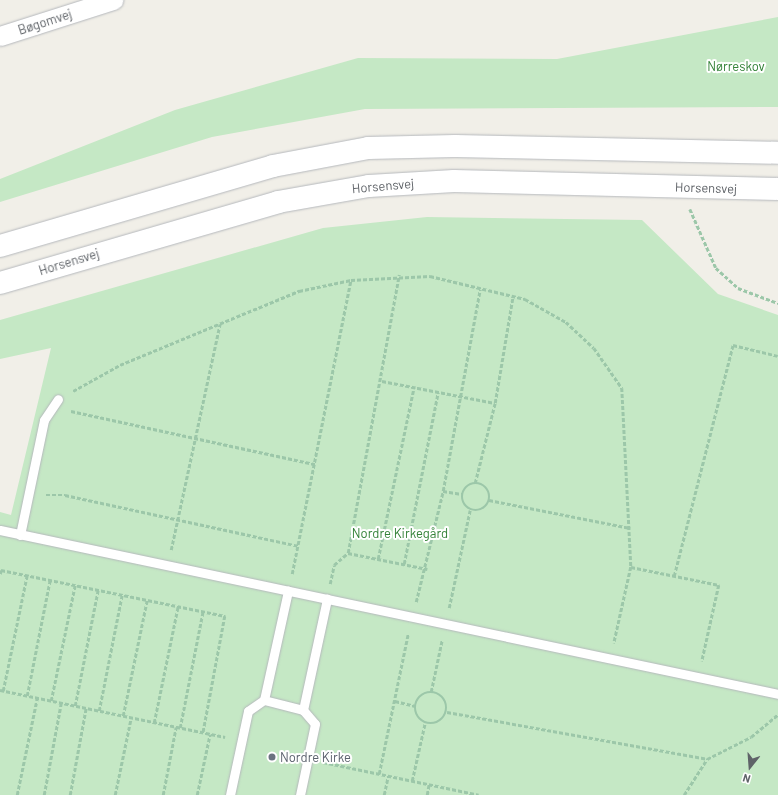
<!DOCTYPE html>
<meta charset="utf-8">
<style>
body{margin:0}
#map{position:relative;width:778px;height:795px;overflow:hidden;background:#f1efe8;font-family:Barlow,sans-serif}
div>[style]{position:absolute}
.green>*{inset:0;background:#c5e8c5}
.path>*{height:2.5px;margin-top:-1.25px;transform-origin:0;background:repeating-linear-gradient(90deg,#9cc7a9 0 4px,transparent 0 6px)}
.path>.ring{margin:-1.25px;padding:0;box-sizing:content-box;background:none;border:2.5px solid #9cc7a9;border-radius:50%}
.roads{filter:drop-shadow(0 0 1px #b5b8bc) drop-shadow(0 0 1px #b5b8bc)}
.lane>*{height:9px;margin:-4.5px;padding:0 4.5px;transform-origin:4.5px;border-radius:4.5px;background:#fff}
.street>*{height:19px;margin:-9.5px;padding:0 9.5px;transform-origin:9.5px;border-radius:9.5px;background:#fff}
.secondary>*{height:22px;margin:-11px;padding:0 11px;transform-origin:11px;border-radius:11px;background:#fff}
.dots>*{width:11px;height:11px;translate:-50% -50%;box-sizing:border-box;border:2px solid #fff;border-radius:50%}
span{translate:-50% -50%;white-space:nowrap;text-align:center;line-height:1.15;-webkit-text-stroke:4px #fff;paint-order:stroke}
.street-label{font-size:13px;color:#5f6368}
.park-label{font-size:13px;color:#348238}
.worship-label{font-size:13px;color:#5b616d}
.left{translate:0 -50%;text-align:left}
.north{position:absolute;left:730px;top:747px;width:40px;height:40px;-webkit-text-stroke:3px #fff;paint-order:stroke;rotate:197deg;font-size:11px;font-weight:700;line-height:16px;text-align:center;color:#5f6368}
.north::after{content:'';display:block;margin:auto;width:14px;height:18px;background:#5f6368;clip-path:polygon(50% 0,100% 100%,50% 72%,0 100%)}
</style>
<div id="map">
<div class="green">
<i style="clip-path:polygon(778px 17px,778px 107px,365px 109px,212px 137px,0 202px,0 179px,175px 110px,358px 58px,557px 59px)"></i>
<i style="clip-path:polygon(427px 217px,642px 220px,718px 294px,778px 315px,778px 795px,0 795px,0 512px,11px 515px,51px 348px,0 359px,0 320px,323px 228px)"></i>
</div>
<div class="path">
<i style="left:690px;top:209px;width:64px;rotate:66.2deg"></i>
<i style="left:716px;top:268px;width:30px;rotate:42deg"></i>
<i style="left:738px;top:288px;width:43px;rotate:20.6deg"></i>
<i style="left:382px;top:381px;width:115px;rotate:11deg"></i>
<i style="left:73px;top:391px;width:54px;rotate:-29deg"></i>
<i style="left:120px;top:365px;width:194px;rotate:-22.5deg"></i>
<i style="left:299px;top:291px;width:53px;rotate:-11.9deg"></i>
<i style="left:351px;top:280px;width:79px;rotate:-2.9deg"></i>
<i style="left:430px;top:276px;width:98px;rotate:13.6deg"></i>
<i style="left:525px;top:299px;width:47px;rotate:29.3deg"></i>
<i style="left:566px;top:322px;width:38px;rotate:43deg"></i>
<i style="left:594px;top:348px;width:49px;rotate:55deg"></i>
<i style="left:622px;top:388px;width:179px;rotate:87.1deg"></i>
<i style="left:631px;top:567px;width:78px;rotate:102.6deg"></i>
<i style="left:71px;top:411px;width:250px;rotate:12.3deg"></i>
<i style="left:475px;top:483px;width:82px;rotate:-76deg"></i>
<i style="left:495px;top:403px;width:109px;rotate:-80.5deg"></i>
<i class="ring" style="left:462px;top:483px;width:25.5px;height:25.5px"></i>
<i style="left:443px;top:491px;width:19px;rotate:9deg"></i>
<i style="left:46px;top:495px;width:19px"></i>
<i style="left:65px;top:495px;width:239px;rotate:12.3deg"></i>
<i style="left:489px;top:500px;width:144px;rotate:11.2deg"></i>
<i style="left:171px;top:550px;width:231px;rotate:-77.8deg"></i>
<i style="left:348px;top:553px;width:81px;rotate:11.4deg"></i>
<i style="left:378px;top:559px;width:176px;rotate:-78.2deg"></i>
<i style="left:404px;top:564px;width:175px;rotate:-78.8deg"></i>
<i style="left:631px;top:567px;width:90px;rotate:11.6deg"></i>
<i style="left:719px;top:585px;width:78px;rotate:102.6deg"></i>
<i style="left:0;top:574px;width:4px;rotate:-76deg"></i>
<i style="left:1px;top:570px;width:229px;rotate:11.6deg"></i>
<i style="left:225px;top:616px;width:119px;rotate:100.6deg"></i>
<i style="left:292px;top:574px;width:300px;rotate:-78.7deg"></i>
<i style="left:674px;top:576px;width:238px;rotate:-75.7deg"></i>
<i style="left:733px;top:345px;width:46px;rotate:13.7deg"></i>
<i style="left:330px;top:584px;width:19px;rotate:-78deg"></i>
<i style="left:334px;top:565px;width:18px;rotate:-41deg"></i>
<i style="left:348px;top:553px;width:283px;rotate:-79.6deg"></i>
<i style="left:416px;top:602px;width:114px;rotate:-76.3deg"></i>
<i style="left:443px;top:491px;width:205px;rotate:-79.6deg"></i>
<i style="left:449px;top:608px;width:100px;rotate:-77.9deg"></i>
<i style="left:0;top:690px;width:230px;rotate:11.8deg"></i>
<i style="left:3px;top:691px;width:118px;rotate:-78.3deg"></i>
<i style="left:431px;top:692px;width:53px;rotate:-78.1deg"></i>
<i class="ring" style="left:415px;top:692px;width:29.5px;height:29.5px"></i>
<i style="left:27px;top:696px;width:118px;rotate:-78.8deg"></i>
<i style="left:51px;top:701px;width:118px;rotate:-78.3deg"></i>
<i style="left:395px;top:701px;width:21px;rotate:14deg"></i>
<i style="left:75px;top:706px;width:118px;rotate:-78.8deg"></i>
<i style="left:99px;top:711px;width:118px;rotate:-78.8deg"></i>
<i style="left:447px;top:712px;width:264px;rotate:10.2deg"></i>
<i style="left:123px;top:716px;width:118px;rotate:-78.3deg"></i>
<i style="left:154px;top:723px;width:119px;rotate:-78.4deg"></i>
<i style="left:180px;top:728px;width:119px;rotate:-78.9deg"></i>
<i style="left:323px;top:762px;width:159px;rotate:11.9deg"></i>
<i style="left:379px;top:774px;width:143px;rotate:-78.3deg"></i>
<i style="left:412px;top:781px;width:59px;rotate:-77.4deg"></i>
<i style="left:17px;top:795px;width:99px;rotate:-78.3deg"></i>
<i style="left:44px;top:795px;width:94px;rotate:-79.5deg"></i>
<i style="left:70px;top:795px;width:88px;rotate:-79.6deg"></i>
<i style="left:115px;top:795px;width:79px;rotate:-78.3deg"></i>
<i style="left:163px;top:795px;width:69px;rotate:-79.2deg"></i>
<i style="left:197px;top:795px;width:62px;rotate:-78deg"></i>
<i style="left:384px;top:795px;width:19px;rotate:-78deg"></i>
<i style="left:427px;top:795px;width:11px;rotate:-80deg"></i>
<i style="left:684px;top:795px;width:43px;rotate:-57.4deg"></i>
<i style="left:707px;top:759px;width:49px;rotate:-26.6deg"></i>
<i style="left:751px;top:737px;width:35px;rotate:-40deg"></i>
</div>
<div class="roads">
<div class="lane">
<i style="left:0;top:530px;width:795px;rotate:11.9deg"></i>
<i style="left:20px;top:535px;width:117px;rotate:-78.2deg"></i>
<i style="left:44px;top:420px;width:25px;rotate:-56deg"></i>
<i style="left:264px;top:700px;width:112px;rotate:-77.6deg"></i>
<i style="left:303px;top:710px;width:114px;rotate:-77.8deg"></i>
<i style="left:230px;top:795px;width:86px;rotate:-77.9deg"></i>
<i style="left:248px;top:711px;width:19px;rotate:-35deg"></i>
<i style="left:264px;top:700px;width:40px;rotate:14.4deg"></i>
<i style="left:303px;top:710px;width:18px;rotate:49deg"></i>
<i style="left:315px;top:724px;width:73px;rotate:101.9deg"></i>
</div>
<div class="street">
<i style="left:0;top:36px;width:119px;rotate:-17.7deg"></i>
</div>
<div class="secondary">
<i style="left:0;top:246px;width:284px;rotate:-16.3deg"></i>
<i style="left:273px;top:166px;width:97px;rotate:-10.7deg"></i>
<i style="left:368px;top:148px;width:87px;rotate:-1.3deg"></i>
<i style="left:455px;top:146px;width:323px;rotate:1.2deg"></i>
<i style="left:0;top:283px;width:290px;rotate:-16.2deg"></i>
<i style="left:278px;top:202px;width:92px;rotate:-10deg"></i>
<i style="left:369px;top:186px;width:85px;rotate:-3.4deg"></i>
<i style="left:454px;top:181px;width:324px;rotate:1.4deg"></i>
</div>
</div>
<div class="dots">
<i style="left:272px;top:757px;background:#6b7280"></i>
</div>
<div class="street-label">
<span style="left:45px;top:22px;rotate:-18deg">Bøgomvej</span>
<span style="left:383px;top:186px;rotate:-5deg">Horsensvej</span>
<span style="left:706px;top:188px;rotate:2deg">Horsensvej</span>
<span style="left:69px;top:262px;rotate:-17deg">Horsensvej</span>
</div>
<div class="park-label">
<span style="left:736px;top:66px">Nørreskov</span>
<span style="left:400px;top:533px">Nordre Kirkegård</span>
</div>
<div class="worship-label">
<span class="left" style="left:280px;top:757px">Nordre Kirke</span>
</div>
<div class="north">N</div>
</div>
